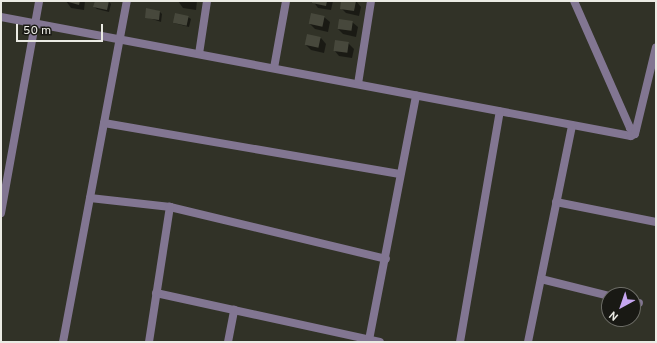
<!DOCTYPE html>
<style>
body{margin:0}
#map{position:relative;width:657px;height:343px;overflow:hidden;background:#313227;font-family:Overpass,sans-serif}
div>[style]{position:absolute}
.shadow>*{inset:0;background:#0007}
.building>*{inset:0;background:#47483c;transform-origin:0 0}
.minor>*{height:8px;margin:-4px;padding:0 4px;transform-origin:4px;border-radius:4px;background:#827692}
span{translate:-50% -50%;white-space:nowrap;text-align:center;line-height:1.15;-webkit-text-stroke:3px #191914;paint-order:stroke}
.frame{position:absolute;inset:0;border:2px solid #ebebe4;pointer-events:none}
.north{position:absolute;left:601px;top:287px;width:40px;height:40px;box-sizing:border-box;background:#191914;border:1px solid #6d6d67;border-radius:50%;rotate:220deg;font-size:11px;font-weight:700;line-height:16px;text-align:center;color:#ebebe4}
.north::after{content:'';display:block;margin:auto;width:14px;height:18px;background:#c6a6f0;clip-path:polygon(50% 0,100% 100%,50% 72%,0 100%)}
.scale{position:absolute;left:16px;top:24px;width:87px;height:18px;box-sizing:border-box;border:2px solid #ebebe4;border-top:0;padding-left:5px;font-size:12px;line-height:14px;white-space:nowrap;color:#ebebe4;-webkit-text-stroke:3px #191914;paint-order:stroke}
</style>
<div id="map">
<div class="shadow">
<i style="clip-path:polygon(66px 1px,85px 1px,84px 10px,71px 8px)"></i>
<i style="clip-path:polygon(96px 1px,108px 1px,111px 4px,109px 12px,97px 9px,94px 7px)"></i>
<i style="clip-path:polygon(178px 1px,197px 1px,196px 10px,183px 8px)"></i>
<i style="clip-path:polygon(313px 1px,333px 1px,331px 10px,318px 8px)"></i>
<i style="clip-path:polygon(342px 1px,356px 1px,361px 7px,359px 16px,346px 13px,341px 8px)"></i>
<i style="clip-path:polygon(160px 12px,162px 14px,161px 22px,146px 17px)"></i>
<i style="clip-path:polygon(188px 17px,191px 19px,189px 27px,174px 23px)"></i>
<i style="clip-path:polygon(324px 17px,330px 22px,328px 32px,315px 29px,310px 24px)"></i>
<i style="clip-path:polygon(352px 22px,358px 27px,356px 37px,343px 34px,338px 29px)"></i>
<i style="clip-path:polygon(321px 38px,326px 44px,324px 53px,311px 50px,306px 45px)"></i>
<i style="clip-path:polygon(348px 43px,354px 49px,352px 58px,339px 56px,334px 50px)"></i>
</div>
<div class="building">
<i style="clip-path:polygon(65px 1px,80px 1px,79px 5px)"></i>
<i style="clip-path:polygon(95px 1px,109px 1px,107px 10px,93px 7px)"></i>
<i style="clip-path:polygon(312px 1px,327px 1px,326px 6px,312px 3px)"></i>
<i style="clip-path:polygon(341px 1px,356px 1px,354px 11px,340px 9px)"></i>
<i style="clip-path:polygon(146px 8px,160px 11px,159px 20px,145px 18px)"></i>
<i style="left:175px;top:13px;width:14px;height:10px;rotate:12deg"></i>
<i style="left:311px;top:13px;width:14px;height:11px;rotate:12deg"></i>
<i style="left:339px;top:19px;width:14px;height:10px;rotate:8deg"></i>
<i style="left:307px;top:34px;width:14px;height:11px;rotate:12deg"></i>
<i style="left:335px;top:40px;width:14px;height:11px;rotate:8deg"></i>
</div>
<div class="minor">
<i style="left:574px;top:1px;width:139px;rotate:66.2deg"></i>
<i style="left:630px;top:128px;width:6px;rotate:18deg"></i>
<i style="left:1px;top:17px;width:641px;rotate:10.7deg"></i>
<i style="left:631px;top:136px;width:4px;rotate:-27deg"></i>
<i style="left:635px;top:134px;width:89px;rotate:-76.4deg"></i>
<i style="left:199px;top:54px;width:54px;rotate:-81.4deg"></i>
<i style="left:274px;top:68px;width:68px;rotate:-79.8deg"></i>
<i style="left:358px;top:84px;width:84px;rotate:-81.1deg"></i>
<i style="left:104px;top:123px;width:300px;rotate:9.8deg"></i>
<i style="left:90px;top:198px;width:81px;rotate:6.4deg"></i>
<i style="left:170px;top:207px;width:222px;rotate:13.5deg"></i>
<i style="left:556px;top:202px;width:102px;rotate:11.3deg"></i>
<i style="left:1px;top:213px;width:215px;rotate:-79.8deg"></i>
<i style="left:541px;top:279px;width:70px;rotate:14deg"></i>
<i style="left:156px;top:293px;width:229px;rotate:12.3deg"></i>
<i style="left:633px;top:302px;width:6px;rotate:9deg"></i>
<i style="left:369px;top:340px;width:249px;rotate:-79.1deg"></i>
<i style="left:63px;top:342px;width:347px;rotate:-79.4deg"></i>
<i style="left:149px;top:342px;width:137px;rotate:-81.2deg"></i>
<i style="left:228px;top:342px;width:33px;rotate:-79deg"></i>
<i style="left:460px;top:342px;width:234px;rotate:-80.2deg"></i>
<i style="left:528px;top:342px;width:221px;rotate:-78.5deg"></i>
</div>
<div class="frame"></div>
<div class="north">N</div>
<div class="scale">50 m</div>
</div>
